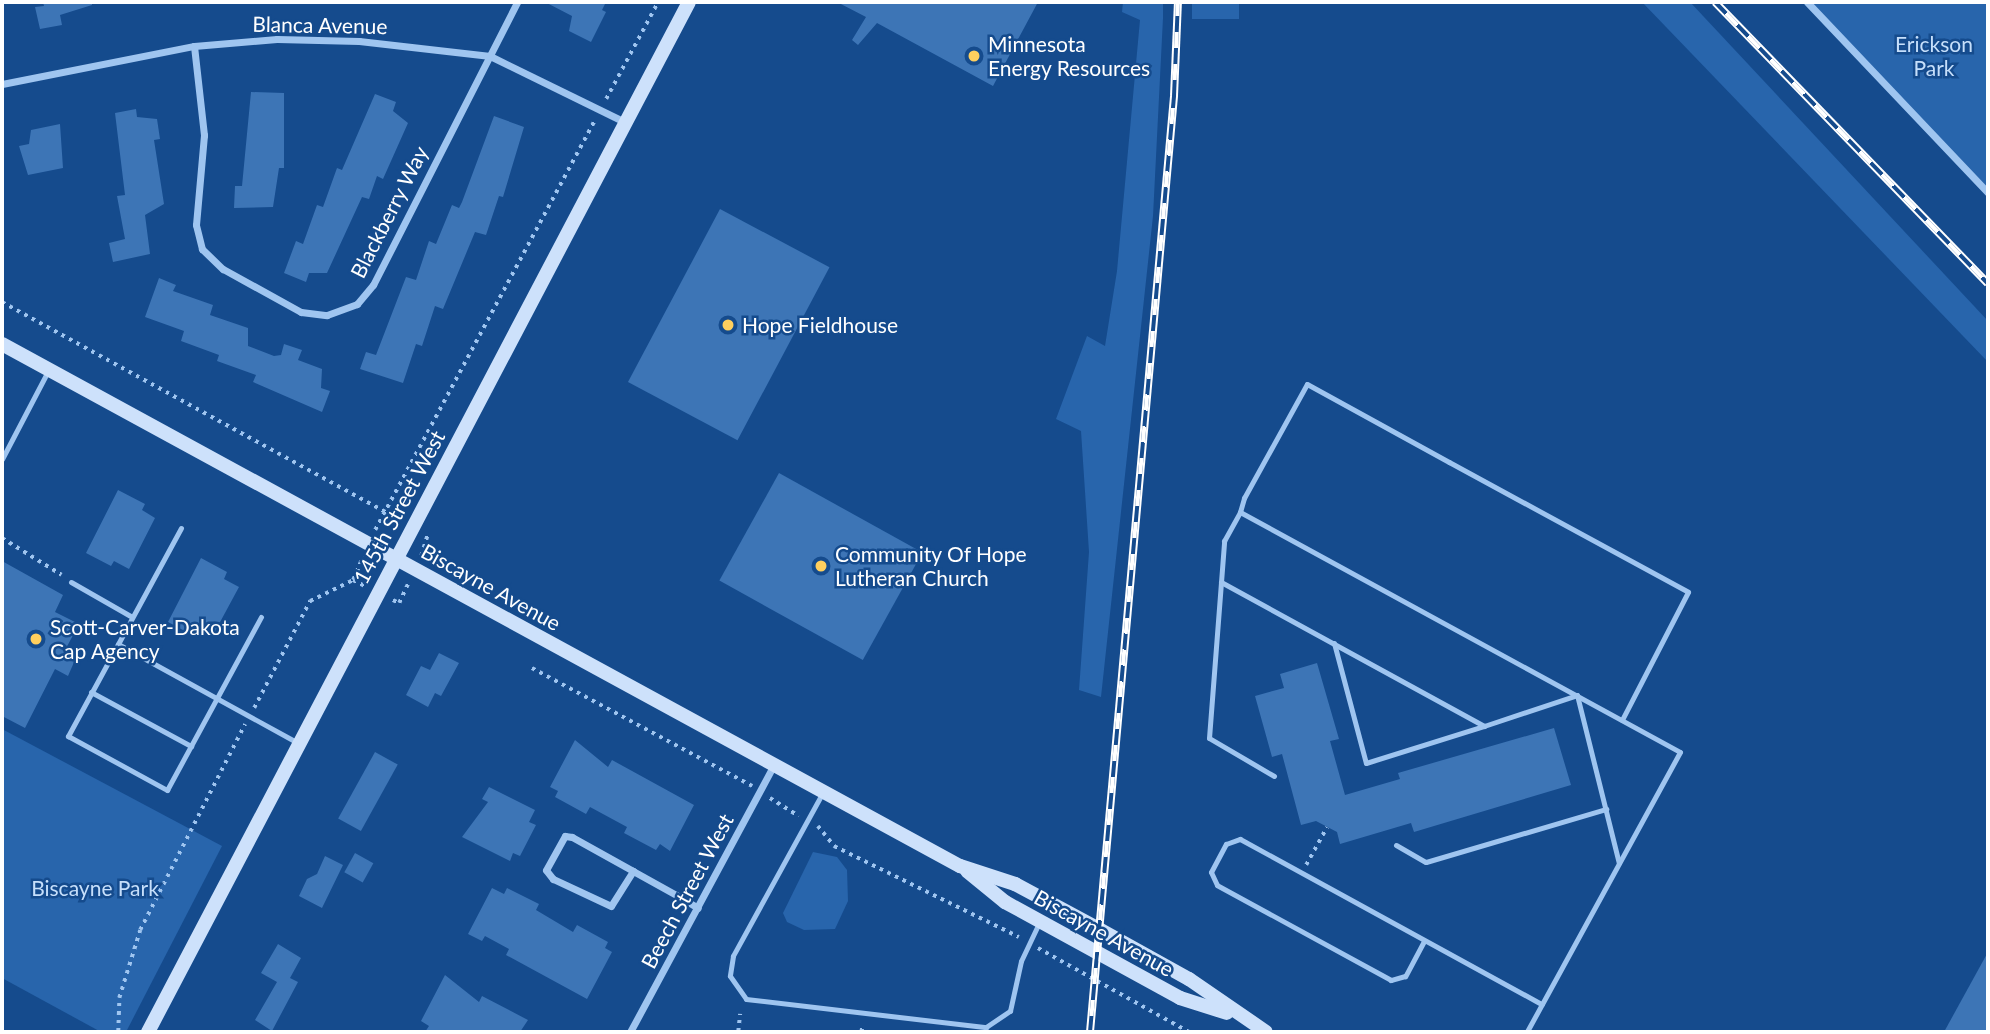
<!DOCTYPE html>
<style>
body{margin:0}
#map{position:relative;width:1990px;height:1034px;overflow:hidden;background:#154b8d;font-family:Lato,sans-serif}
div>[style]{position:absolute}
.green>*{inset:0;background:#2865ac;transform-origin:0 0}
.building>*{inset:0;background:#3d75b6;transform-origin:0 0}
.path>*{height:3.5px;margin-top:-1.75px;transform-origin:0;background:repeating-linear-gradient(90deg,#9fc5f0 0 3.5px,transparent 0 8.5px)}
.lane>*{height:5px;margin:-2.5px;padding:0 2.5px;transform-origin:2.5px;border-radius:2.5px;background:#9fc5f0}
.street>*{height:7px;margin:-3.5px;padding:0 3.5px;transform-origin:3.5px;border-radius:3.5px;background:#9fc5f0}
.secondary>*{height:14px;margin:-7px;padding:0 7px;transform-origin:7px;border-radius:7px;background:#cde1fb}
.rail>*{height:8px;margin-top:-4px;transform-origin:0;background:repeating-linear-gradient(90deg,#154b8d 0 16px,#fff 0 32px);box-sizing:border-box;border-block:2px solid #fff}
.dots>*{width:19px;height:19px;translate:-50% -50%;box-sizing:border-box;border:4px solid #154b8d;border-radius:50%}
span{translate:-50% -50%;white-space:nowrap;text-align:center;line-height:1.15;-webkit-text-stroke:5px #154b8d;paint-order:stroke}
.street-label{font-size:21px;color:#fff}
.poi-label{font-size:21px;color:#fff}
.left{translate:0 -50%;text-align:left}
.park-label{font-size:21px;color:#c6dffb}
.frame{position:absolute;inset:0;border:4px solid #fff;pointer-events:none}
</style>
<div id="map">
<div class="green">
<i style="clip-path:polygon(1123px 2px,1163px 2px,1163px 18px,1153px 216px,1101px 697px,1079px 690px,1089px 552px,1081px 431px,1056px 419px,1087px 336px,1105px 346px,1117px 271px,1140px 20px,1122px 12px)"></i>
<i style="left:1192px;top:2px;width:47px;height:17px"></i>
<i style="clip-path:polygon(1642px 2px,1690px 2px,1988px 321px,1988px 362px)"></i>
<i style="clip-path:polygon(1807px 2px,1988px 2px,1988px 193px)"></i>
<i style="clip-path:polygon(2px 729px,222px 846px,126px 1032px,101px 1032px,2px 978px)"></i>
<i style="clip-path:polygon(813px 852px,837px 857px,847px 870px,848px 901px,835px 929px,804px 930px,787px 922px,783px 913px)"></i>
</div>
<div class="building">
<i style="clip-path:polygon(43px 2px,92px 2px,92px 5px,60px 15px,62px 25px,40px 29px,35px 7px,44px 6px)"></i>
<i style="clip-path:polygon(545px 2px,606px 2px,602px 10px,606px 12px,591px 42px,569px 31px,572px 16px)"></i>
<i style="clip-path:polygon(837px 2px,1038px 2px,993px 86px,877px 23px,858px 45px,852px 40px,866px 17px)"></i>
<i style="clip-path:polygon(251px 92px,284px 93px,284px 168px,279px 168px,273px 207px,234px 208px,235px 186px,242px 186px)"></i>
<i style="clip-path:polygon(375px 94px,396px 102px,393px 111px,408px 123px,383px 179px,377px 176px,369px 199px,362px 197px,327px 273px,309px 273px,306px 282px,284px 273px,296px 241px,303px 244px,317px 205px,323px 207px,337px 168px,342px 170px)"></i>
<i style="clip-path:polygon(136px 109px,137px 117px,157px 119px,160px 139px,154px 140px,164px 204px,145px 215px,150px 254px,113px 262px,109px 243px,125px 239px,117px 196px,125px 195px,115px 113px)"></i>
<i style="clip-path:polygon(494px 116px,524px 127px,503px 197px,499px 196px,486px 235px,475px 232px,443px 309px,435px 306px,422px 346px,416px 344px,403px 383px,360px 369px,366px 352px,376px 355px,406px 277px,416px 280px,429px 241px,436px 244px,452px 205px,459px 208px,462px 202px)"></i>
<i style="clip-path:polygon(60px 124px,63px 168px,28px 175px,19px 146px,29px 144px,31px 130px)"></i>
<i style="left:720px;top:209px;width:124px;height:196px;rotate:28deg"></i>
<i style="clip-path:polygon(159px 278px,176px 285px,173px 291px,213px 305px,210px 315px,248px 328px,248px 346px,274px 356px,281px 355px,284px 344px,302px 350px,298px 360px,322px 369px,321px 388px,330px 391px,322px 412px,253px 382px,256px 375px,217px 361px,219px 355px,181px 341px,184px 331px,145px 317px)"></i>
<i style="left:779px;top:473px;width:164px;height:123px;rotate:29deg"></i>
<i style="clip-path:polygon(118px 490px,145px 504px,142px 510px,155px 518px,129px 569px,114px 561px,111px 566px,86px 553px)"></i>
<i style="clip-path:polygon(201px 558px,227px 572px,224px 579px,239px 587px,212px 637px,198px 629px,194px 636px,168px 622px)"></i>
<i style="clip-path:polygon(2px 561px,63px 595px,55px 612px,79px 624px,63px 654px,75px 660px,68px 676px,55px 669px,25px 728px,2px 716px)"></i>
<i style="clip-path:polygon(439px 653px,459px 663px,441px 696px,435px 693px,428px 707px,406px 695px,421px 666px,430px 670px)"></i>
<i style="clip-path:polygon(1317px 663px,1339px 739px,1330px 741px,1345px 795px,1400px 779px,1398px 773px,1554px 728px,1571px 785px,1414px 832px,1411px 823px,1340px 844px,1337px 832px,1316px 821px,1301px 825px,1282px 754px,1272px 757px,1255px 696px,1284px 688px,1280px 674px)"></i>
<i style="clip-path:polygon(575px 740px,608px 767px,612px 760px,694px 805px,670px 851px,660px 844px,656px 850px,624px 833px,627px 827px,590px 807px,586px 814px,555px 797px,558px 791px,550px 787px)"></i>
<i style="left:375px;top:752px;width:26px;height:76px;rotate:29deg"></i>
<i style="clip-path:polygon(489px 787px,535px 810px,529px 822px,536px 825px,520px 856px,513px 853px,510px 861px,462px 837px,488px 802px,482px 799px)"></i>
<i style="left:355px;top:853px;width:21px;height:22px;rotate:29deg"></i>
<i style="clip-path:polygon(325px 856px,343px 865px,322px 908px,299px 896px,307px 879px,317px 874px)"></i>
<i style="clip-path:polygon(492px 888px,504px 894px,507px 888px,539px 904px,536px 910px,573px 932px,577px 925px,608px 942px,605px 948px,612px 952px,587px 999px,506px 955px,509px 949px,485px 936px,482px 941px,468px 934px)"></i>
<i style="clip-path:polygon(278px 944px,301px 958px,290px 978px,298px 982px,272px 1031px,255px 1020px,277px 982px,261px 973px)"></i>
<i style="clip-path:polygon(1988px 952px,1988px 1032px,1944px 1032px)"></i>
<i style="clip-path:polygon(445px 975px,479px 1002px,482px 996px,528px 1020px,520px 1032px,425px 1032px,429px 1026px,421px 1021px)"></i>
</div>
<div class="path">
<i style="left:606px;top:99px;width:110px;rotate:-61.8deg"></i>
<i style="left:2px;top:302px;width:452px;rotate:28.7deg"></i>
<i style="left:375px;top:530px;width:464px;rotate:-61.8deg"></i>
<i style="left:2px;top:538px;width:70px;rotate:31.7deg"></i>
<i style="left:421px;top:556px;width:24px;rotate:-73deg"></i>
<i style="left:353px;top:580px;width:25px;rotate:-67deg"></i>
<i style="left:393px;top:600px;width:7px;rotate:27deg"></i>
<i style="left:399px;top:603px;width:23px;rotate:-65deg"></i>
<i style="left:532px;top:668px;width:250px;rotate:28.2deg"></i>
<i style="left:254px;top:708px;width:121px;rotate:-62.4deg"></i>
<i style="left:310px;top:601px;width:48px;rotate:-26deg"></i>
<i style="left:353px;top:580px;width:16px;rotate:27deg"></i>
<i style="left:770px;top:798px;width:34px;rotate:32deg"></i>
<i style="left:818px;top:826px;width:26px;rotate:51deg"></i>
<i style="left:834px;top:846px;width:206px;rotate:26.2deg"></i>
<i style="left:1306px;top:865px;width:43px;rotate:-61.1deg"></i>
<i style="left:1038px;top:948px;width:173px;rotate:29.1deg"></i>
<i style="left:118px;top:1032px;width:34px;rotate:-88deg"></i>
<i style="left:119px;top:998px;width:71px;rotate:-72.8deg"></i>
<i style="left:140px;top:930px;width:231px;rotate:-63deg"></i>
<i style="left:738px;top:1032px;width:18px;rotate:-84deg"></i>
<i style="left:861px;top:1032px;width:4px;rotate:-76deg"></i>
</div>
<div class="lane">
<i style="left:2px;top:459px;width:99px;rotate:-62.4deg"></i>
<i style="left:1240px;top:512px;width:15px;rotate:-74deg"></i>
<i style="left:1244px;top:498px;width:130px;rotate:-61.1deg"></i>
<i style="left:1307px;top:384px;width:162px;rotate:28.8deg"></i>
<i style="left:1449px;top:462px;width:272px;rotate:28.5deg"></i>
<i style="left:1688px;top:592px;width:144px;rotate:117.3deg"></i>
<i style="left:181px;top:528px;width:237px;rotate:118.5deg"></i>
<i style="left:68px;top:736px;width:113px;rotate:28.6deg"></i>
<i style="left:167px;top:790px;width:197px;rotate:-61.5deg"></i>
<i style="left:71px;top:582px;width:70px;rotate:29.8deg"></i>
<i style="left:1221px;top:582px;width:300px;rotate:28.7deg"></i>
<i style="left:1484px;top:726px;width:98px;rotate:-18.4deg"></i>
<i style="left:1577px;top:695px;width:173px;rotate:76deg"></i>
<i style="left:1334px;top:643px;width:124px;rotate:75.1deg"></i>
<i style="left:1366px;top:763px;width:124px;rotate:-17.4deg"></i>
<i style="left:118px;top:644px;width:205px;rotate:28.8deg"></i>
<i style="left:91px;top:692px;width:114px;rotate:28.4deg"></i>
<i style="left:1274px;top:776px;width:75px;rotate:-149.7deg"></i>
<i style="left:1209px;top:738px;width:198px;rotate:-85.6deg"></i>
<i style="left:1224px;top:541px;width:33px;rotate:-61deg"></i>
<i style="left:1240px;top:512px;width:501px;rotate:28.61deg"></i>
<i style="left:1680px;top:752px;width:319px;rotate:118.7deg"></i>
<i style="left:823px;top:792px;width:187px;rotate:118.8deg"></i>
<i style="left:733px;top:956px;width:20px;rotate:99deg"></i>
<i style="left:730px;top:976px;width:28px;rotate:55deg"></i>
<i style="left:746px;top:999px;width:242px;rotate:6.7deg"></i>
<i style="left:986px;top:1027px;width:29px;rotate:-34deg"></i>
<i style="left:1010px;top:1011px;width:51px;rotate:-77.6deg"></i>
<i style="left:1021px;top:961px;width:42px;rotate:-64.7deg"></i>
<i style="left:1396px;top:845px;width:34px;rotate:30deg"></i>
<i style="left:1426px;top:862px;width:188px;rotate:-16.4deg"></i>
<i style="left:1424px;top:941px;width:40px;rotate:118deg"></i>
<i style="left:1405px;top:976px;width:15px;rotate:164deg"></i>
<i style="left:1391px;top:980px;width:198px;rotate:-151.4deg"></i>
<i style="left:1217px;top:885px;width:14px;rotate:-115deg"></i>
<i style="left:1211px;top:872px;width:32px;rotate:-62deg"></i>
<i style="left:1226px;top:844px;width:15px;rotate:-20deg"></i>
<i style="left:1240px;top:839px;width:344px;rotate:28.7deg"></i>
</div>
<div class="street">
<i style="left:1807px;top:2px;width:263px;rotate:46.5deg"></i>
<i style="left:194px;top:46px;width:90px;rotate:83.6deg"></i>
<i style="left:204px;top:135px;width:90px;rotate:95.1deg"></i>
<i style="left:196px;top:225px;width:25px;rotate:76deg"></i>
<i style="left:202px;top:249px;width:29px;rotate:44deg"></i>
<i style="left:223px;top:269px;width:89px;rotate:28.9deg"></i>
<i style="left:301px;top:312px;width:26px;rotate:7deg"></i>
<i style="left:327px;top:315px;width:32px;rotate:-20deg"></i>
<i style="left:357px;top:304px;width:25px;rotate:-50deg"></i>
<i style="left:373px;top:285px;width:318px;rotate:-63deg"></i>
<i style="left:2px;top:84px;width:196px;rotate:-11.2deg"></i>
<i style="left:194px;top:46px;width:83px;rotate:-4.8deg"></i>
<i style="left:277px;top:39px;width:82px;rotate:1.4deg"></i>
<i style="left:359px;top:41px;width:132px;rotate:6.5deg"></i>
<i style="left:490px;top:56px;width:150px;rotate:26.1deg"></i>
<i style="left:633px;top:871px;width:41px;rotate:122.2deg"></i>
<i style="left:611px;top:906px;width:64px;rotate:-155deg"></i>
<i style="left:553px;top:879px;width:11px;rotate:-128deg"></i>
<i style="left:546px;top:870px;width:39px;rotate:-61deg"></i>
<i style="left:565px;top:836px;width:7px;rotate:8deg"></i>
<i style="left:572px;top:837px;width:70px;rotate:29.1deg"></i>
<i style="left:633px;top:871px;width:51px;rotate:29.1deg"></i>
<i style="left:678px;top:896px;width:23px;rotate:31deg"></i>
<i style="left:630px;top:1032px;width:303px;rotate:-61.7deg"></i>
</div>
<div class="secondary">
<i style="left:2px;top:344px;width:1091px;rotate:28.59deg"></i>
<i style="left:960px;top:866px;width:58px;rotate:18.1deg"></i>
<i style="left:1015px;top:884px;width:95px;rotate:28.2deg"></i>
<i style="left:1099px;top:929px;width:103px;rotate:29.1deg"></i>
<i style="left:1189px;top:979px;width:93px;rotate:34.5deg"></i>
<i style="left:967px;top:871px;width:49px;rotate:39.2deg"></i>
<i style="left:1005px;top:902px;width:200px;rotate:28.7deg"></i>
<i style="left:1180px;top:998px;width:49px;rotate:17.7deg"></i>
<i style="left:148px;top:1032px;width:1163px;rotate:-62.29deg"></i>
</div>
<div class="rail">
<i style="left:1715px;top:2px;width:392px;rotate:45.9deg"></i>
<i style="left:1090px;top:1032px;width:940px;rotate:-84.87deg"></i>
<i style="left:1174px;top:96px;width:94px;rotate:-87.6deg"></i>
</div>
<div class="dots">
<i style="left:974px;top:56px;background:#ffcf5e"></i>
<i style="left:728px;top:325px;background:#ffcf5e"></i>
<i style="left:821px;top:566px;background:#ffcf5e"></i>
<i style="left:36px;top:639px;background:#ffcf5e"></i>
</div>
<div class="street-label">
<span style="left:320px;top:25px;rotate:1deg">Blanca Avenue</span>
<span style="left:389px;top:212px;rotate:-63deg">Blackberry Way</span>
<span style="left:399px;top:507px;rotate:-62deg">145th Street West</span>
<span style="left:491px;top:587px;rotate:29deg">Biscayne Avenue</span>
<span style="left:687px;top:891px;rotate:-62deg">Beech Street West</span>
<span style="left:1104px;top:933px;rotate:29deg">Biscayne Avenue</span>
</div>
<div class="poi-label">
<span class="left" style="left:988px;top:56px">Minnesota<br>Energy Resources</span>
<span class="left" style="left:742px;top:325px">Hope Fieldhouse</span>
<span class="left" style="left:835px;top:566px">Community Of Hope<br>Lutheran Church</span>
<span class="left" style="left:50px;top:639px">Scott-Carver-Dakota<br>Cap Agency</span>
</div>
<div class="park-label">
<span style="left:1934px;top:56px">Erickson<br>Park</span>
<span style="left:95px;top:888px">Biscayne Park</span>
</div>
<div class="frame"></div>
</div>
